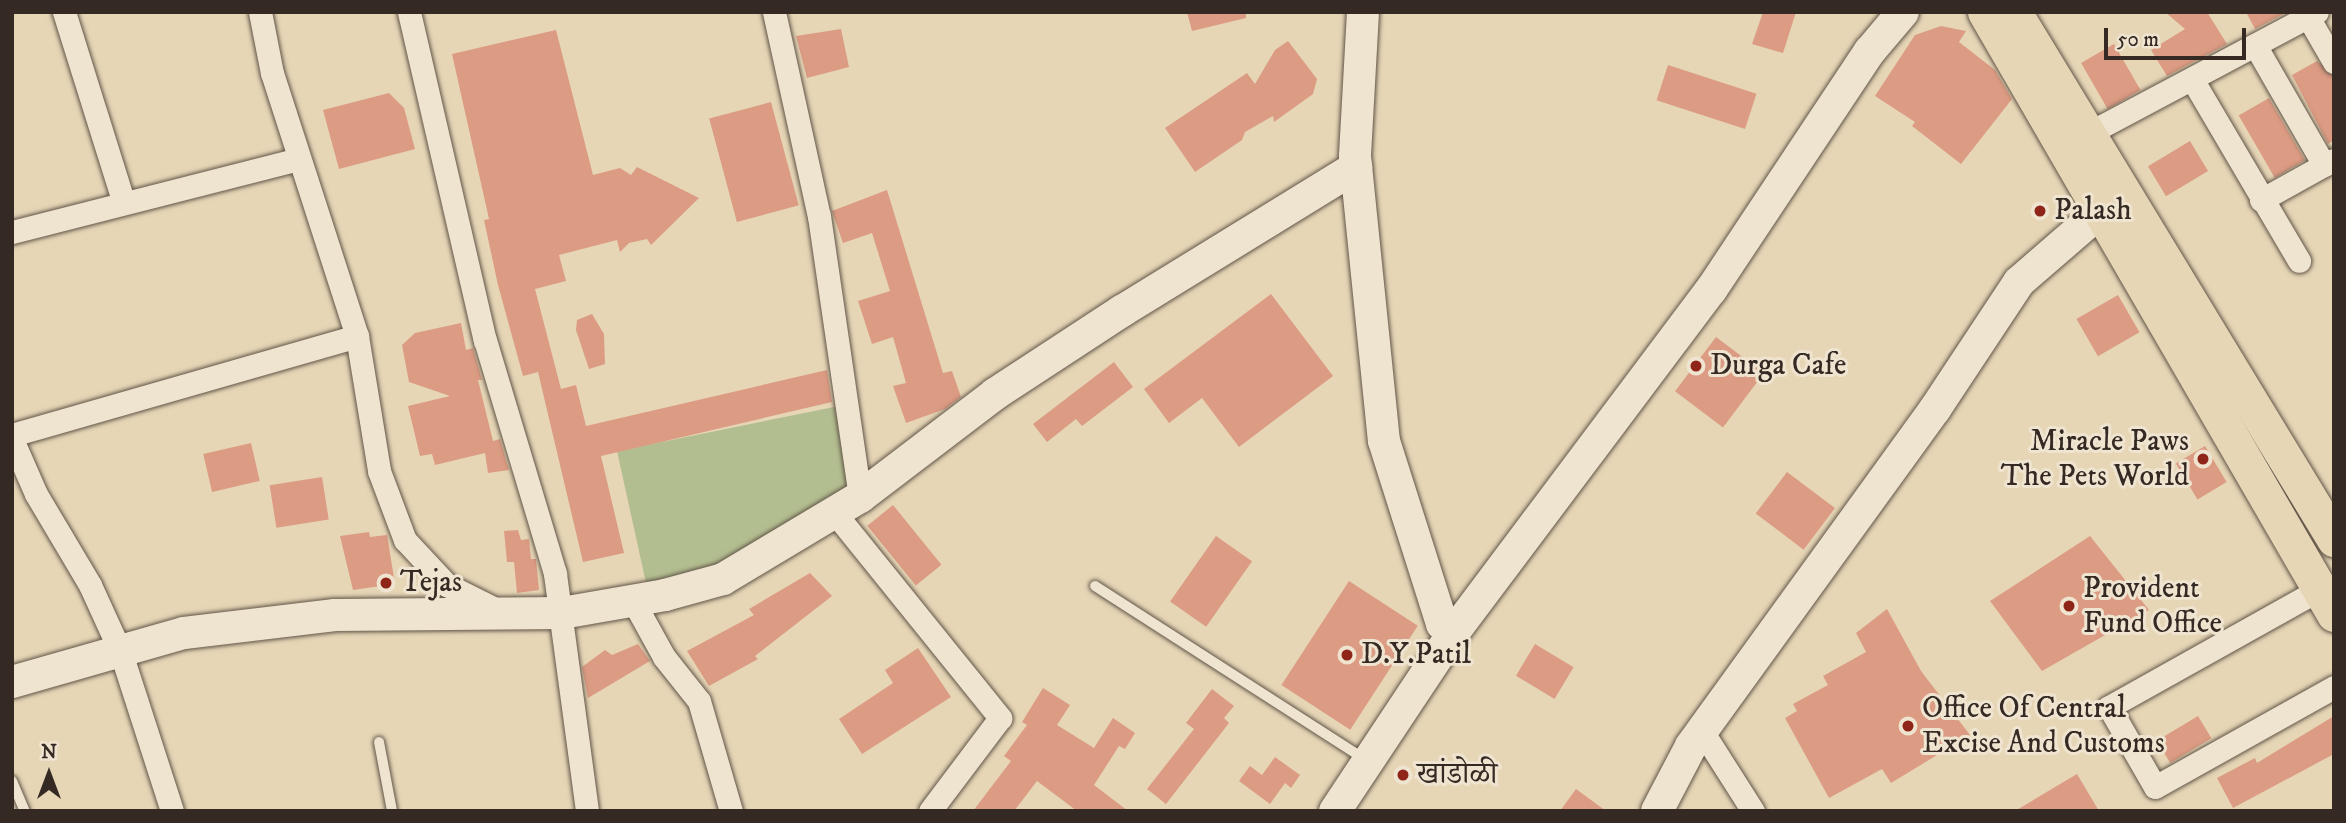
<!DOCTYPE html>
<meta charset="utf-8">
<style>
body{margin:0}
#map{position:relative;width:2346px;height:823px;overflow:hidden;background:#e6d6b6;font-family:"IM FELL DW Pica","Noto Serif Devanagari",serif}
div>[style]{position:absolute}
.green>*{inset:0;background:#b3be90}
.building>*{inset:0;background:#dc9b83;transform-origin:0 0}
.roads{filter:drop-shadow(0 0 2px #615548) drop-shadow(0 0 2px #615548)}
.lane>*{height:10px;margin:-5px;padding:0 5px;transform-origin:5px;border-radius:5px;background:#efe4d0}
.street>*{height:23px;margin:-11.5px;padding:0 11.5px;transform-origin:11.5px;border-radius:11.5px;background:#efe4d0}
.secondary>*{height:32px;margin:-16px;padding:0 16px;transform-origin:16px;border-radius:16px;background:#efe4d0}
.primary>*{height:35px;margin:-17.5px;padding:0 17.5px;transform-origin:17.5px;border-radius:17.5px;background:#e6d6b6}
.dots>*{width:19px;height:19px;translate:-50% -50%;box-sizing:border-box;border:4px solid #efe4d0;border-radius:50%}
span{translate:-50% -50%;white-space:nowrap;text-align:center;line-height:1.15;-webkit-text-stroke:6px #efe4d0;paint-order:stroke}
.poi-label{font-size:30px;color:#352a23}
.left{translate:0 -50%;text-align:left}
.right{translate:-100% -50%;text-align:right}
.frame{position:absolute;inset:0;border:14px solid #352a23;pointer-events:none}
.north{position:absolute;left:14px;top:739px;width:70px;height:70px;-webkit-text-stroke:5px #efe4d0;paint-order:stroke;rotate:0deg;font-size:19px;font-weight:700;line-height:28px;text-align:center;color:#352a23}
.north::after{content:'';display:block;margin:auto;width:24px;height:32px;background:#352a23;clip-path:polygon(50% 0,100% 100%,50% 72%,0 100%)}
.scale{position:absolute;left:2104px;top:28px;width:142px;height:32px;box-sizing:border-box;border:4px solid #352a23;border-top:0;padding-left:9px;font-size:21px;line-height:24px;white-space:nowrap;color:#352a23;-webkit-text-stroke:5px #efe4d0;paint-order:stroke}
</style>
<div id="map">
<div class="green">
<i style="clip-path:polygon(839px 406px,859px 488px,717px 565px,646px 583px,617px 451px)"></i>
</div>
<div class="building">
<i style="clip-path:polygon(1187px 12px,1246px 12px,1246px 18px,1192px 31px)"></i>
<i style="clip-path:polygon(1763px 12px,1796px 12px,1783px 53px,1752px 44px)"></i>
<i style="clip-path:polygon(2165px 12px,2207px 12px,2227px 44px,2167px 76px,2151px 50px,2185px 29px)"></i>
<i style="clip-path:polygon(2246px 12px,2287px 12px,2255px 29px)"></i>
<i style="clip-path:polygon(1941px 26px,1966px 31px,1959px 42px,1995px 70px,2012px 99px,1961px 164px,1912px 126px,1915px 122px,1875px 96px,1915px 35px)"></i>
<i style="clip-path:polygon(841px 29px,849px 67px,807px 78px,796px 36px)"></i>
<i style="clip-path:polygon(556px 30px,593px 175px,620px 168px,631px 175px,637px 167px,699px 198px,651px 245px,647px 239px,629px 243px,620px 252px,617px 240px,559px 255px,566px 281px,535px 289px,561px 389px,576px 385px,586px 426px,827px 370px,832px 402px,601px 456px,624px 553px,583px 562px,538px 372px,523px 376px,498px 285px,484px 220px,489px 219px,452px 54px)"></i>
<i style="clip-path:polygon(1288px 41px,1317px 79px,1313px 94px,1274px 122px,1273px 116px,1245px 132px,1242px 140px,1195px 172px,1165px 128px,1247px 73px,1255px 84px,1275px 50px)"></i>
<i style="left:2114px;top:44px;width:53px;height:38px;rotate:60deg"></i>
<i style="clip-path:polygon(2317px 61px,2334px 76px,2334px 140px,2328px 144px,2292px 75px)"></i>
<i style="left:1668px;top:65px;width:93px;height:37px;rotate:18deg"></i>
<i style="clip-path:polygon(389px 93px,404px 108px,415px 149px,339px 169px,323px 110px)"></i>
<i style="left:2269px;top:98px;width:72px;height:35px;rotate:60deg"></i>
<i style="left:771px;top:102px;width:107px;height:64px;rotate:75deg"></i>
<i style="left:2190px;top:141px;width:35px;height:49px;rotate:59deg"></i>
<i style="clip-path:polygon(887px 190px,943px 373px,952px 371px,961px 397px,945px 409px,906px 423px,893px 386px,906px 383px,893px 337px,872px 344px,858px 301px,890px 291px,872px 233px,843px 243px,832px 211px)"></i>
<i style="clip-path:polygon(1271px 294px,1333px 376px,1239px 447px,1202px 398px,1169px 423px,1144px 389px)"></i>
<i style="left:2118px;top:295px;width:43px;height:48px;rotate:60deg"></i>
<i style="clip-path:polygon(592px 314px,604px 334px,605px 364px,589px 369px,576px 330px,577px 320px)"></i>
<i style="clip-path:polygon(461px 323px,466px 350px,473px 348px,482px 380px,478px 380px,493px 441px,500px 439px,509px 470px,488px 473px,485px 453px,435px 465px,432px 454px,420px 456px,408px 406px,450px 396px,409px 382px,402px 345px,415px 333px)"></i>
<i style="left:1716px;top:337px;width:60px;height:68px;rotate:37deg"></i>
<i style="clip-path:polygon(1114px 362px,1133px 387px,1082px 426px,1076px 419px,1047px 442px,1033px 424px)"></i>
<i style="left:251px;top:443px;width:39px;height:49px;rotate:77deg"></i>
<i style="left:2205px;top:446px;width:42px;height:34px;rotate:59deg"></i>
<i style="left:1787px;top:472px;width:60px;height:52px;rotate:37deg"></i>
<i style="left:322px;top:477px;width:43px;height:53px;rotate:81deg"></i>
<i style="left:893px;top:505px;width:77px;height:33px;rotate:51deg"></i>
<i style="clip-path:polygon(518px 530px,521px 540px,529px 539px,531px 559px,536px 559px,539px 590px,517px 593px,514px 562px,507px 562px,504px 531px)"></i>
<i style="clip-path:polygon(369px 532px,370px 537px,387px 535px,395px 584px,353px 590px,340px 536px)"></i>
<i style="left:1216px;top:536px;width:44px;height:80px;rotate:35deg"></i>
<i style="clip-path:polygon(2090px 536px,2149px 610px,2042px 671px,1990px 601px)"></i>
<i style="clip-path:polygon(810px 573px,832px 596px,755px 656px,758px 659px,709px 686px,687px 651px,754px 615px,749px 609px)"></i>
<i style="left:1349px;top:581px;width:82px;height:124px;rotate:33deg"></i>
<i style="clip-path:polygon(1887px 609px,1921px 671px,1970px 735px,1891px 783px,1882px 769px,1829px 798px,1785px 718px,1797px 711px,1793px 704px,1828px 685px,1823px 676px,1866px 652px,1856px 633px)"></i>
<i style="clip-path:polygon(638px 644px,650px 661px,588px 698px,582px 667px,605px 650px,612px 655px)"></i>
<i style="left:1535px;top:644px;width:45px;height:37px;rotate:31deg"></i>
<i style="clip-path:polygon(918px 648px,951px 697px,862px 754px,839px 719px,893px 683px,885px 670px)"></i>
<i style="clip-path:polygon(1043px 688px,1070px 705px,1057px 725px,1094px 748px,1113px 718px,1135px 733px,1125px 749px,1119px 746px,1094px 785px,1128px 811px,1077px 811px,1037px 781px,1014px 811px,973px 811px,1011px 761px,1004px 756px,1027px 725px,1022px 722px)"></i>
<i style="clip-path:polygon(1212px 689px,1234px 706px,1224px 718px,1229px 723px,1166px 804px,1147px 789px,1194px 729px,1186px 723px)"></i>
<i style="left:2198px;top:716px;width:26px;height:48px;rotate:59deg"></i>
<i style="clip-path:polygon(2334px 716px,2334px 754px,2233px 808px,2217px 778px,2255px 758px,2257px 763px)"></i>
<i style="clip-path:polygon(1275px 757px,1300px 775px,1291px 788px,1285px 783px,1270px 804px,1239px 781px,1250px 766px,1262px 775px)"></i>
<i style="clip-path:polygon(2077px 774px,2099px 811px,2015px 811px)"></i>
<i style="clip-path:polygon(1576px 789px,1606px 811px,1560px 811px)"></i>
</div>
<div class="roads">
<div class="lane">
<i style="left:1095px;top:586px;width:309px;rotate:32.7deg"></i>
<i style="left:379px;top:742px;width:70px;rotate:79.3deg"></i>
<i style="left:12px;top:781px;width:33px;rotate:67deg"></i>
</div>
<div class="street">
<i style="left:64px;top:12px;width:200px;rotate:72.6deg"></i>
<i style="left:260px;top:12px;width:62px;rotate:78.9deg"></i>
<i style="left:272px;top:73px;width:276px;rotate:72.1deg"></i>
<i style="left:357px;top:336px;width:137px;rotate:80.7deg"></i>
<i style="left:379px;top:471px;width:74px;rotate:69.4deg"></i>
<i style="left:405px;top:540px;width:62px;rotate:47deg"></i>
<i style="left:447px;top:585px;width:58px;rotate:26.6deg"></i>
<i style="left:409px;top:12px;width:337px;rotate:77deg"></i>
<i style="left:485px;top:340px;width:244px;rotate:73.3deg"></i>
<i style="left:555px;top:574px;width:239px;rotate:82.3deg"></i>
<i style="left:774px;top:12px;width:209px;rotate:77.6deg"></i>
<i style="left:819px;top:216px;width:284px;rotate:81.7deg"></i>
<i style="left:2308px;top:17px;width:52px;rotate:60deg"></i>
<i style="left:2255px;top:45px;width:138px;rotate:60.1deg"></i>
<i style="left:2324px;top:165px;width:11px;rotate:-27deg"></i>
<i style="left:2192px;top:79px;width:211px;rotate:59.5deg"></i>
<i style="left:2089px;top:133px;width:258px;rotate:-28deg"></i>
<i style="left:2261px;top:200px;width:72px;rotate:-29.1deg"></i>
<i style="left:12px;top:232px;width:295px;rotate:-14.3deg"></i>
<i style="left:12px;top:435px;width:359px;rotate:-16deg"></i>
<i style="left:12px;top:439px;width:60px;rotate:66.4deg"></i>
<i style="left:36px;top:494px;width:106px;rotate:59.3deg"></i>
<i style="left:90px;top:585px;width:75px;rotate:65.5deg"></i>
<i style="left:121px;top:653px;width:166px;rotate:72.1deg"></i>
<i style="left:834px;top:512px;width:265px;rotate:51.1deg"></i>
<i style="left:1000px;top:718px;width:116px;rotate:127deg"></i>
<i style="left:2320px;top:589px;width:242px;rotate:150.8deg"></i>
<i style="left:2109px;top:707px;width:92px;rotate:60.1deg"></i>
<i style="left:2155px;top:787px;width:205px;rotate:-29.2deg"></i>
<i style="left:632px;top:599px;width:66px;rotate:61.1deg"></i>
<i style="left:664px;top:657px;width:56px;rotate:51.5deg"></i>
<i style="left:699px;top:701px;width:115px;rotate:73.8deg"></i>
<i style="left:1702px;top:731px;width:95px;rotate:57.5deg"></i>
</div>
<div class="secondary">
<i style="left:1363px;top:12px;width:144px;rotate:93.2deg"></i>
<i style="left:1355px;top:156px;width:286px;rotate:84.2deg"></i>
<i style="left:1384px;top:441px;width:192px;rotate:72.4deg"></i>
<i style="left:1442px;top:624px;width:14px;rotate:34deg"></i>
<i style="left:12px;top:682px;width:179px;rotate:-15.9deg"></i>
<i style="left:184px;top:633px;width:152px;rotate:-6.8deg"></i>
<i style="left:335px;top:615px;width:227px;rotate:-0.5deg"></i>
<i style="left:562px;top:613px;width:105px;rotate:-9.9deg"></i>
<i style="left:665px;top:595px;width:60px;rotate:-15.4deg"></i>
<i style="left:723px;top:579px;width:160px;rotate:-30.9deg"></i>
<i style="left:860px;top:497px;width:170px;rotate:-37.3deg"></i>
<i style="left:995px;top:394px;width:152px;rotate:-33.2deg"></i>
<i style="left:1122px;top:311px;width:275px;rotate:-31.6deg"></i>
<i style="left:1335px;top:811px;width:215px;rotate:-56.4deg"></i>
<i style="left:1454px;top:632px;width:428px;rotate:-53.1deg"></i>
<i style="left:1711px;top:290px;width:287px;rotate:-56.4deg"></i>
<i style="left:1870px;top:51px;width:51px;rotate:-49.8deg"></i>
<i style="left:1657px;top:811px;width:73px;rotate:-62.4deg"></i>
<i style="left:1691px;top:746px;width:416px;rotate:-54.1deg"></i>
<i style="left:1935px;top:409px;width:152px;rotate:-56.5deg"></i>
<i style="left:2019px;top:282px;width:110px;rotate:-40.9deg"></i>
</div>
<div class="primary">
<i style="left:1985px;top:12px;width:696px;rotate:59.9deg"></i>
<i style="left:2014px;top:12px;width:617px;rotate:58.73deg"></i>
</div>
</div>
<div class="dots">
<i style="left:2040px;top:211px;background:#8f2418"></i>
<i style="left:1696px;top:366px;background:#8f2418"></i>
<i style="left:2203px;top:459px;background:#8f2418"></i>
<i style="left:386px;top:583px;background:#8f2418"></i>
<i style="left:2069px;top:606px;background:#8f2418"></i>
<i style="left:1347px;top:655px;background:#8f2418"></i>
<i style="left:1908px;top:726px;background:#8f2418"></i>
<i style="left:1403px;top:775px;background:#8f2418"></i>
</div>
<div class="poi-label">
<span class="left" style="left:2054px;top:211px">Palash</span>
<span class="left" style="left:1710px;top:366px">Durga Cafe</span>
<span class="right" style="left:2189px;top:459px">Miracle Paws<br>The Pets World</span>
<span class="left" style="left:400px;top:583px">Tejas</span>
<span class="left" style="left:2083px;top:606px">Provident<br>Fund Office</span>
<span class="left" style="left:1361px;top:655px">D.Y.Patil</span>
<span class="left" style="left:1922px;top:726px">Office Of Central<br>Excise And Customs</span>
<span class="left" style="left:1417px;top:775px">खांडोळी</span>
</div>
<div class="frame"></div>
<div class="north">N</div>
<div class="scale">50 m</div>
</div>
